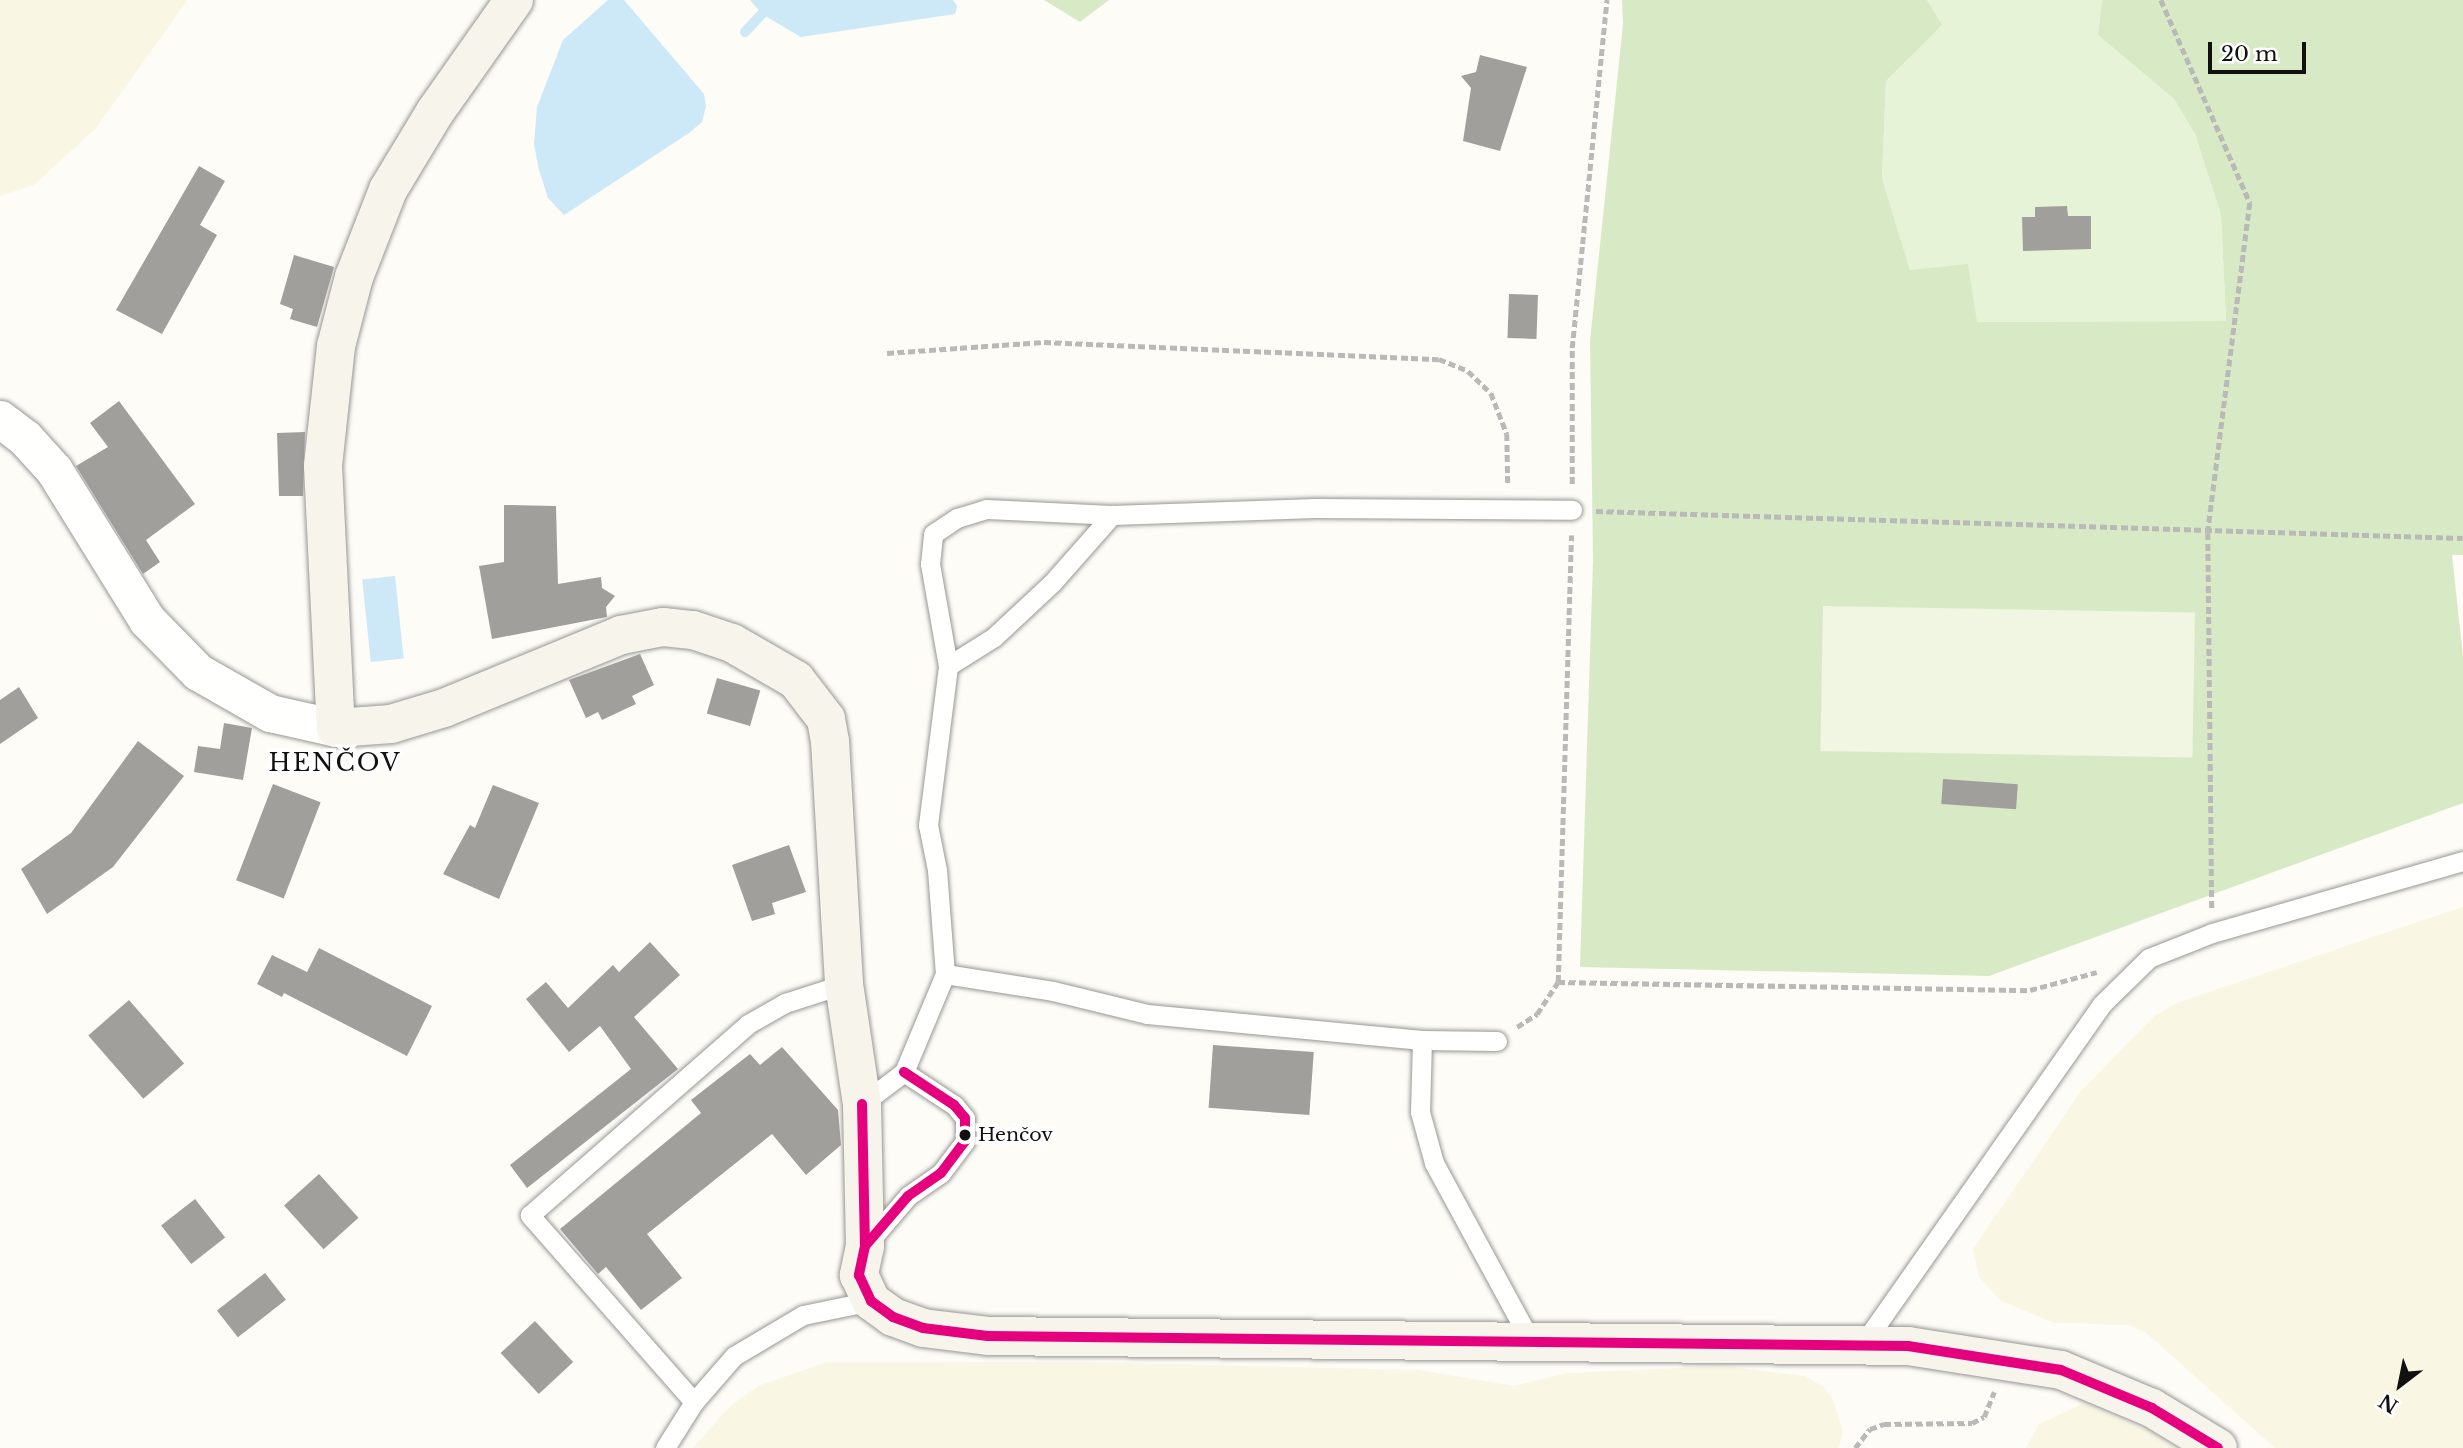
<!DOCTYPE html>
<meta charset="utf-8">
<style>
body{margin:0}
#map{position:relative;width:2463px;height:1448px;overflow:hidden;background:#fdfcf7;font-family:"Libre Baskerville",serif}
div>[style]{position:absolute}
.farmland>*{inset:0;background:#f9f7e4}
.green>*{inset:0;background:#e7f3d7}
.forest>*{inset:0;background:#d8eac5}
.pitch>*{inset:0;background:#f0f6e1;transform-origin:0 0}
.water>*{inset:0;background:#cde8f7;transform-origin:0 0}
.stream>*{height:10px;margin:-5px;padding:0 5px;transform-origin:5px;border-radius:5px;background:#cde8f7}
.building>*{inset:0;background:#a19f9c;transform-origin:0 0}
.path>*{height:4.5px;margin-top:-2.25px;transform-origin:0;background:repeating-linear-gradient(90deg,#b9b9b8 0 7px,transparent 0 10.5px)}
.roads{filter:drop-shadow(0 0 2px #979795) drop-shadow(0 0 2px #979795)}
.lane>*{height:19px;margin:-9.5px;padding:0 9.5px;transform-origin:9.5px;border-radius:9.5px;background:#fffffe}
.street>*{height:37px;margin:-18.5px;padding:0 18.5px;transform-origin:18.5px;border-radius:18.5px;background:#fffffe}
.secondary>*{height:38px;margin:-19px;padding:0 19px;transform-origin:19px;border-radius:19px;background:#f6f4eb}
.bus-1>*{height:10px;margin:-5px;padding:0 5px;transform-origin:5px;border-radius:5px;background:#e5007d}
.dots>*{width:19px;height:19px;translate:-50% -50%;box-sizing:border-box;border:4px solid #fff;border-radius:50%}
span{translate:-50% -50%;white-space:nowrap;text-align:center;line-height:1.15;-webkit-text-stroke:7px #fff;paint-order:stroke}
.bus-label{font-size:19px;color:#111}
.left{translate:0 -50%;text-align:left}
.quarter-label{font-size:24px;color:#111;letter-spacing:2px}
.north{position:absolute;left:2365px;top:1350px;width:70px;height:70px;-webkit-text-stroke:5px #fff;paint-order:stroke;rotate:212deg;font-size:19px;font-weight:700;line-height:28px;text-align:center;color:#111}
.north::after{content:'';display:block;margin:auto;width:24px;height:32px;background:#111;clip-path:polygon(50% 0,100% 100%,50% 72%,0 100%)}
.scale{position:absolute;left:2208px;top:42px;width:98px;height:32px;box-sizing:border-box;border:4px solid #111;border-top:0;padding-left:9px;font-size:21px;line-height:24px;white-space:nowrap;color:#111;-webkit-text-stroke:5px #fff;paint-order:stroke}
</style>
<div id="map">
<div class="farmland">
<i style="clip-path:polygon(0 0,188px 0,95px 129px,34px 185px,0 196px)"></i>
<i style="clip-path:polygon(2463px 907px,2463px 1448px,2275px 1448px,2145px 1332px,2129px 1325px,2055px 1323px,2001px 1301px,1979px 1277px,1973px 1249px,2081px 1091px,2154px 1016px,2179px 1002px)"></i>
<i style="clip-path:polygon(827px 1362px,1087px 1362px,1418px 1370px,1514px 1386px,1567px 1373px,1725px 1366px,1805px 1376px,1824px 1387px,1833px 1400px,1843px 1431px,1839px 1448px,693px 1448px,730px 1406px,758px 1386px)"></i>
<i style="clip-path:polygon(2084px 1403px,2153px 1433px,2176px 1448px,2026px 1448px,2039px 1424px)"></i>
</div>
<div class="green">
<i style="clip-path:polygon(1927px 0,2102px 0,2098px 35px,2174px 99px,2195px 134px,2221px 215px,2226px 321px,1976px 322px,1910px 270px,1882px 178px,1886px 81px,1941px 25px)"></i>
</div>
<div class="forest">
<i style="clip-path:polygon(1044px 0,1109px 0,1080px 22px)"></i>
<i style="clip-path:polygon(1622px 0,1927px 0,1942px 25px,1886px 81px,1882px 178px,1910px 270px,1968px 264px,1977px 322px,2226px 321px,2221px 215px,2195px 134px,2174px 99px,2098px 35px,2102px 0,2463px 0,2463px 555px,2452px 555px,2463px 656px,2463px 803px,1989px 976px,1580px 967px,1593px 560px,1590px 341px,1623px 24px)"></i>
</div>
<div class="pitch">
<i style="left:1823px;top:606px;width:372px;height:145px;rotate:1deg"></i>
</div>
<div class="water">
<i style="clip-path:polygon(608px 0,624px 0,704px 94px,706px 106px,702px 122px,689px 133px,564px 215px,548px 198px,539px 170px,534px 144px,537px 107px,563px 40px)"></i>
<i style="clip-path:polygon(750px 0,953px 0,957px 6px,955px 14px,801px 37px,762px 14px)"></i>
<i style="left:395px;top:576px;width:83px;height:33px;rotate:84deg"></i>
</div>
<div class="stream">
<i style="left:745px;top:32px;width:25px;rotate:-47deg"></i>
</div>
<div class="building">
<i style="clip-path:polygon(1480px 55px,1527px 67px,1500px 151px,1463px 141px,1471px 88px,1461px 76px,1476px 72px)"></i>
<i style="clip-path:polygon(199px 166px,225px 181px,200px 225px,217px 235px,162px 334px,116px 310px)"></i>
<i style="clip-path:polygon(2067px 206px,2068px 216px,2091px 216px,2091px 249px,2023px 251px,2022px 217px,2035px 217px,2035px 207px)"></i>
<i style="clip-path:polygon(294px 255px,334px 267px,317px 327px,290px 319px,293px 309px,280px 304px)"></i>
<i style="left:1509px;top:294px;width:29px;height:44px;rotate:2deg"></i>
<i style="clip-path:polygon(119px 401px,195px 504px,146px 540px,160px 562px,143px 574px,76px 466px,108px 447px,90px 423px)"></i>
<i style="clip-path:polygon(305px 432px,303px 496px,279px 496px,277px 433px)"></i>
<i style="clip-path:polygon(504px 505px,556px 506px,558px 584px,601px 577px,602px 588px,615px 596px,606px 607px,607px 617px,492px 639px,479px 566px,504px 562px)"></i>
<i style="clip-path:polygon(640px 654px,654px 685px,632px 696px,636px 704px,602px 720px,598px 712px,586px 718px,569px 680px)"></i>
<i style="left:717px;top:678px;width:45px;height:37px;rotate:16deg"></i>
<i style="clip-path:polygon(19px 687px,38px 718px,0 744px,0 700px)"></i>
<i style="clip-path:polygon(224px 723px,252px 728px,243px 780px,194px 772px,198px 746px,220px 749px)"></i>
<i style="clip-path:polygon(138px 741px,184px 776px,113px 867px,47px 914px,21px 869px,71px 833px)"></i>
<i style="left:1943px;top:779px;width:75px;height:25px;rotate:4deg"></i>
<i style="left:273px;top:784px;width:51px;height:103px;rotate:21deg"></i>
<i style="clip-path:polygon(493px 785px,539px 803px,499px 899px,443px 874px,470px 825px,475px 828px)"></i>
<i style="clip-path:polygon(789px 845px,806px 892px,772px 903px,775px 914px,752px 921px,732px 865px)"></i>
<i style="clip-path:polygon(650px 942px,680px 975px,634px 1017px,678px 1069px,527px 1188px,510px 1165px,631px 1069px,600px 1026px,569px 1052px,526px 999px,546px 982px,568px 1008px,613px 965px,619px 972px)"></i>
<i style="clip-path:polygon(319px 948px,432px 1006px,407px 1056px,284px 993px,282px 997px,257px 984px,272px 955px,307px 972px)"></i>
<i style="left:129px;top:1000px;width:84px;height:54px;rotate:49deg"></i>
<i style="left:1213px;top:1045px;width:101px;height:63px;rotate:4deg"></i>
<i style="clip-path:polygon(782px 1047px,838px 1110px,841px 1145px,806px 1175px,772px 1134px,647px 1234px,682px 1278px,641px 1310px,606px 1267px,598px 1274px,560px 1229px,701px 1113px,691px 1100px,750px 1054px,760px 1065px)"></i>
<i style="left:319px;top:1174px;width:59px;height:47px;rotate:48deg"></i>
<i style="left:195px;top:1199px;width:49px;height:43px;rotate:52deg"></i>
<i style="left:265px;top:1273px;width:34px;height:61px;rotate:52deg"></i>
<i style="left:535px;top:1321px;width:56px;height:47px;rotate:47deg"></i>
</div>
<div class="path">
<i style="left:2161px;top:0;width:222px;rotate:66.3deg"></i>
<i style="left:2250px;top:203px;width:333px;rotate:97.3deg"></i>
<i style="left:2208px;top:533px;width:375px;rotate:89.4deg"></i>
<i style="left:887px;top:353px;width:157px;rotate:-4deg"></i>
<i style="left:1044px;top:342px;width:395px;rotate:2.5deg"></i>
<i style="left:1439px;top:359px;width:31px;rotate:22deg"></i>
<i style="left:1468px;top:371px;width:32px;rotate:44deg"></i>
<i style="left:1491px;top:393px;width:44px;rotate:68.7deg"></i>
<i style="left:1507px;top:434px;width:50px;rotate:88.9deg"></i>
<i style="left:1572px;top:484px;width:136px;rotate:-90deg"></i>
<i style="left:1572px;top:348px;width:350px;rotate:-84.3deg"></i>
<i style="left:1596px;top:511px;width:867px;rotate:1.78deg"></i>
<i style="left:1558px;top:982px;width:472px;rotate:1deg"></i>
<i style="left:2030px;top:990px;width:69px;rotate:-15deg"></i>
<i style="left:1517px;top:1027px;width:24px;rotate:-33deg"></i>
<i style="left:1537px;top:1014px;width:38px;rotate:-57deg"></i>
<i style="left:1558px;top:982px;width:447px;rotate:-88.3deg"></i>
<i style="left:1855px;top:1448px;width:24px;rotate:-52deg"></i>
<i style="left:1870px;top:1429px;width:15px;rotate:-20deg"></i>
<i style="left:1884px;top:1424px;width:88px;rotate:-0.7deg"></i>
<i style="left:1972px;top:1423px;width:13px;rotate:-27deg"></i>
<i style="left:1984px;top:1417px;width:27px;rotate:-68deg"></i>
</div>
<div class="roads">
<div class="lane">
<i style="left:948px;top:666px;width:104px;rotate:-100deg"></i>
<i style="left:930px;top:564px;width:30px;rotate:-84deg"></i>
<i style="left:933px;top:534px;width:29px;rotate:-34deg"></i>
<i style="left:957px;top:518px;width:30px;rotate:-17deg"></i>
<i style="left:986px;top:509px;width:126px;rotate:2.7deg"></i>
<i style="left:945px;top:974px;width:109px;rotate:8.9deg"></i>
<i style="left:1053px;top:991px;width:97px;rotate:13.7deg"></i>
<i style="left:1147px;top:1014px;width:276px;rotate:5.4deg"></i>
<i style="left:1422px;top:1040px;width:75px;rotate:0.8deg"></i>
<i style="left:1422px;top:1040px;width:72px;rotate:91.6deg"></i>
<i style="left:1420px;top:1112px;width:53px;rotate:74.6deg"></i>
<i style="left:1434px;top:1163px;width:201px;rotate:61.5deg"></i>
<i style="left:862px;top:1104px;width:53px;rotate:-37.3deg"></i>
<i style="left:904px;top:1072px;width:106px;rotate:-67.3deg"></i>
<i style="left:945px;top:974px;width:104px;rotate:-94.4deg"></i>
<i style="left:937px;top:870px;width:46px;rotate:-101.3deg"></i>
<i style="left:928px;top:825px;width:160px;rotate:-82.8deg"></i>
<i style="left:948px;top:666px;width:54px;rotate:-32.2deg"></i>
<i style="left:994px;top:637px;width:79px;rotate:-43deg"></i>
<i style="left:1052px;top:583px;width:91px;rotate:-48.6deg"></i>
<i style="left:1112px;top:515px;width:203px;rotate:-2deg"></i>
<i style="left:1315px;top:508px;width:257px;rotate:0.4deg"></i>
<i style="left:867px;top:1244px;width:63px;rotate:-49.5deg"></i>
<i style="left:908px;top:1196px;width:40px;rotate:-34.9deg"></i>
<i style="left:941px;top:1173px;width:40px;rotate:-53deg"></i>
<i style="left:965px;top:1141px;width:23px;rotate:-90deg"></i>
<i style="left:965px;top:1118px;width:17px;rotate:-130deg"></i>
<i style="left:954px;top:1105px;width:60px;rotate:-146.6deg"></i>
<i style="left:1861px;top:1347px;width:418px;rotate:-54.9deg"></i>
<i style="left:2101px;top:1005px;width:67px;rotate:-44.4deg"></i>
<i style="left:2149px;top:958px;width:68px;rotate:-21.6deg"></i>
<i style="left:2212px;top:933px;width:261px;rotate:-16deg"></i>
<i style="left:694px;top:1402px;width:249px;rotate:-131.3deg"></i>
<i style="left:530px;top:1215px;width:290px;rotate:-41.2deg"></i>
<i style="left:748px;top:1024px;width:43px;rotate:-29.6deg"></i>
<i style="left:785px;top:1003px;width:62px;rotate:-17.9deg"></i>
<i style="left:665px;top:1448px;width:54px;rotate:-57.8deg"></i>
<i style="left:694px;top:1402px;width:61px;rotate:-49deg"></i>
<i style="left:734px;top:1356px;width:80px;rotate:-30.7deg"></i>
<i style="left:803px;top:1315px;width:69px;rotate:-11.6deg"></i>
</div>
<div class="street">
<i style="left:0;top:419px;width:31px;rotate:37deg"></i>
<i style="left:25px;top:438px;width:43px;rotate:47.8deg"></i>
<i style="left:54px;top:470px;width:176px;rotate:58.2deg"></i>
<i style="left:147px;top:620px;width:73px;rotate:45.6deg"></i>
<i style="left:198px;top:672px;width:83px;rotate:29.7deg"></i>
<i style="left:270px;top:713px;width:68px;rotate:12.8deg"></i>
</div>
<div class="secondary">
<i style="left:514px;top:0;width:137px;rotate:125.2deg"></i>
<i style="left:435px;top:112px;width:91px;rotate:121.1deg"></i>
<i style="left:388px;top:190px;width:93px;rotate:111.3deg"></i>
<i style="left:354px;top:277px;width:71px;rotate:104.6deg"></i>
<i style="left:336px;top:346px;width:121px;rotate:96.2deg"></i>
<i style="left:323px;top:466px;width:262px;rotate:87.2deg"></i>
<i style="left:336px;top:728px;width:55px;rotate:-4.2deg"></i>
<i style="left:391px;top:724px;width:55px;rotate:-16.8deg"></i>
<i style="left:444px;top:708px;width:191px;rotate:-22.4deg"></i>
<i style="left:621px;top:635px;width:43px;rotate:-10.8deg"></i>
<i style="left:663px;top:627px;width:30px;rotate:6deg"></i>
<i style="left:693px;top:630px;width:41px;rotate:18.4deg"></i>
<i style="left:732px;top:643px;width:74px;rotate:30deg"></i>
<i style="left:796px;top:680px;width:49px;rotate:52.4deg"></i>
<i style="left:826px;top:719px;width:22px;rotate:80deg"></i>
<i style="left:830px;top:741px;width:243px;rotate:86.7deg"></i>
<i style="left:844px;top:984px;width:121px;rotate:81.5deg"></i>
<i style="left:862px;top:1104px;width:142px;rotate:88.8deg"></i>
<i style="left:865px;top:1246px;width:30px;rotate:102deg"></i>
<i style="left:859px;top:1275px;width:29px;rotate:65deg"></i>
<i style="left:871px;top:1301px;width:27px;rotate:36deg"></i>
<i style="left:893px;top:1317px;width:32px;rotate:20deg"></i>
<i style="left:923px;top:1328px;width:65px;rotate:7deg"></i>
<i style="left:988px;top:1336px;width:920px;rotate:0.62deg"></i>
<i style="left:1908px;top:1346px;width:155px;rotate:8.9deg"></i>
<i style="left:2061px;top:1370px;width:99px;rotate:22.7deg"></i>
<i style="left:2152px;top:1408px;width:77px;rotate:31.2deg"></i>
</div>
</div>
<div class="bus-1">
<i style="left:862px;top:1104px;width:142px;rotate:88.8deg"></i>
<i style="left:865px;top:1246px;width:30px;rotate:102deg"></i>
<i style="left:859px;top:1275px;width:29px;rotate:65deg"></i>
<i style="left:871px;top:1301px;width:27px;rotate:36deg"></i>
<i style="left:893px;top:1317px;width:32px;rotate:20deg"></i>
<i style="left:923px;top:1328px;width:65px;rotate:7deg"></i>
<i style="left:988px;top:1336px;width:920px;rotate:0.62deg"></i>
<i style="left:1908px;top:1346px;width:155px;rotate:8.9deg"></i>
<i style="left:2061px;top:1370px;width:99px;rotate:22.7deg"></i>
<i style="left:2152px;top:1408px;width:77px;rotate:31.2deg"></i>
<i style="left:865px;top:1246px;width:66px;rotate:-49.3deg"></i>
<i style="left:908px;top:1196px;width:40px;rotate:-34.9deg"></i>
<i style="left:941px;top:1173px;width:40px;rotate:-53deg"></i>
<i style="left:965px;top:1141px;width:23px;rotate:-90deg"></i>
<i style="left:965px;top:1118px;width:17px;rotate:-130deg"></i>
<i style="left:954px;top:1105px;width:60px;rotate:-146.6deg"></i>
</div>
<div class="dots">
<i style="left:965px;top:1135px;background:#111"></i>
</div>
<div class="bus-label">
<span class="left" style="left:978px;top:1135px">Henčov</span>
</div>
<div class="quarter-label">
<span style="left:335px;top:763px">HENČOV</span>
</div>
<div class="north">N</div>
<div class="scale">20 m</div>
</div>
